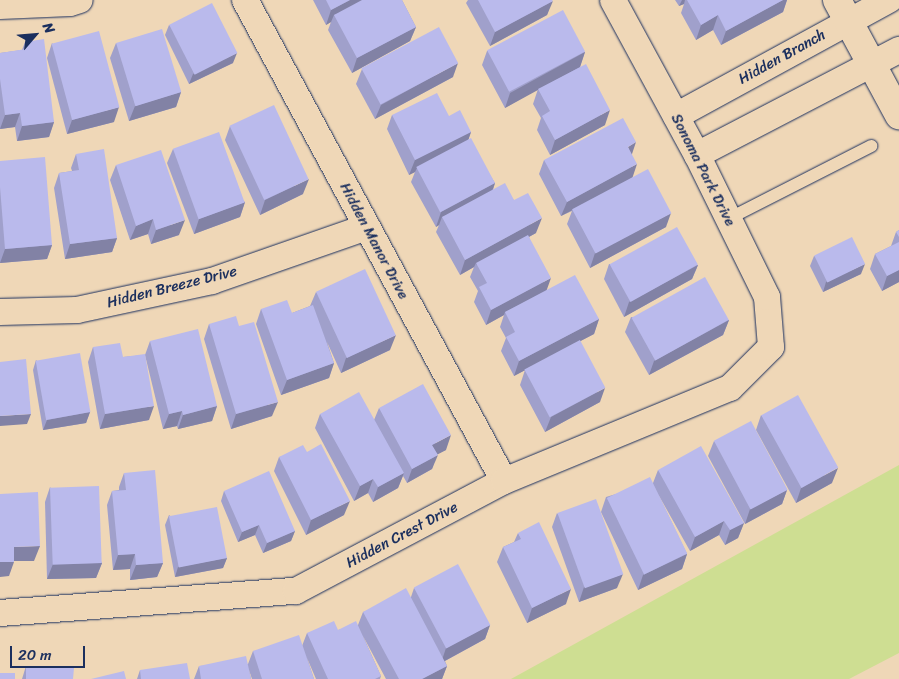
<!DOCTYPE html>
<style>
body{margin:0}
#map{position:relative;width:899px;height:679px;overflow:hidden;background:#efd7b7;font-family:Sriracha,sans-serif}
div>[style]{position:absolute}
.green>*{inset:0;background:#cede92}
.roads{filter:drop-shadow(0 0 1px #1b2f5e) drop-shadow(0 0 1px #1b2f5e)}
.service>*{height:12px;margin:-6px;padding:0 6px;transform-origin:6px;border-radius:6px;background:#efd7b7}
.minor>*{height:26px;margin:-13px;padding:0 13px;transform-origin:13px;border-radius:13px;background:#efd7b7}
.tertiary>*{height:28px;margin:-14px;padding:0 14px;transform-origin:14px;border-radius:14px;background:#efd7b7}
.wall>*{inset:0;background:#a0a0cb}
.shaded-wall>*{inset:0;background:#8282a5}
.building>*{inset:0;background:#babaec;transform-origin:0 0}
span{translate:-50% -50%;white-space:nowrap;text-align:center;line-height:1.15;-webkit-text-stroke:4px #efd7b7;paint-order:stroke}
.street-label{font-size:15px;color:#1b2f5e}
.north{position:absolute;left:10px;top:10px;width:50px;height:50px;-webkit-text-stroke:4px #efd7b7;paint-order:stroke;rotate:63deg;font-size:14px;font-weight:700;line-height:20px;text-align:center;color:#1b2f5e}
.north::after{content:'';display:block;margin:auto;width:18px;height:22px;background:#1b2f5e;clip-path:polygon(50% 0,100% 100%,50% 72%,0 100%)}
.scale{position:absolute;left:10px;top:646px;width:75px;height:22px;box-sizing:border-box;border:2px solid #1b2f5e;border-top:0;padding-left:6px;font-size:15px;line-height:18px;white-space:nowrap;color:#1b2f5e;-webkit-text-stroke:4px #efd7b7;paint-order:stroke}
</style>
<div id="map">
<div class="green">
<i style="clip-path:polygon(899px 465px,899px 653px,849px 679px,511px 679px)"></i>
</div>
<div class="roads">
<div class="service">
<i style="left:728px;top:219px;width:161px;rotate:-27deg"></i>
</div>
<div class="minor">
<i style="left:245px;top:0;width:546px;rotate:61.7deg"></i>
<i style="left:0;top:6px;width:70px;rotate:-2.5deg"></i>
<i style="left:70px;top:3px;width:10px;rotate:-17deg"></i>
<i style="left:676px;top:116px;width:243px;rotate:-28.6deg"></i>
<i style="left:697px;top:155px;width:228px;rotate:-27.5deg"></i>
<i style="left:0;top:312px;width:77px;rotate:-1.5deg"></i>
<i style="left:77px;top:310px;width:138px;rotate:-12.1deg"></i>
<i style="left:212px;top:281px;width:164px;rotate:-19.2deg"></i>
<i style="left:0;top:613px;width:297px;rotate:-4.3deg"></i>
<i style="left:296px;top:591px;width:235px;rotate:-27.9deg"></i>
<i style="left:504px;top:481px;width:244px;rotate:-22.4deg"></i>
<i style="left:730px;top:388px;width:58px;rotate:-45deg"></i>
<i style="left:771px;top:347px;width:50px;rotate:-94.6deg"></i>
<i style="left:767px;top:297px;width:158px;rotate:-116.2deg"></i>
<i style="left:697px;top:155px;width:176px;rotate:-118.5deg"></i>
</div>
<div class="tertiary">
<i style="left:837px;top:0;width:131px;rotate:61.7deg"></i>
</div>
</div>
<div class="wall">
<i style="clip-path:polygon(313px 0,402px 0,416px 27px,410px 41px,352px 73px,328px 30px,331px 22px,326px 25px)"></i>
<i style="clip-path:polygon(468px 0,552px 0,547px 15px,490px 46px,466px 3px)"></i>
<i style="clip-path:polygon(675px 0,787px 0,783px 12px,721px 45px,713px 30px,696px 40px,681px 13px,684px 4px,679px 6px)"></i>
<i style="clip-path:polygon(169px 25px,233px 63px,189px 84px,165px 35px)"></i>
<i style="clip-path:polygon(25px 42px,54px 122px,49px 137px,17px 141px,15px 127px,0 129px,0 53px,22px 50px)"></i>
<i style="clip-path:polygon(52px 43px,114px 122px,67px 134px,47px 58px)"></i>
<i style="clip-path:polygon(116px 43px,181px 92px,176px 107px,129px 121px,110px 58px)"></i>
<i style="clip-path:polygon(487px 51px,585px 52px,580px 67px,605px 125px,550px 155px,537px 130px,541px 118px,533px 104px,538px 89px,505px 108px,482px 65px)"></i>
<i style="clip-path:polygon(362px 69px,453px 77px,375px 119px,356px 84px)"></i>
<i style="clip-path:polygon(392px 115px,449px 116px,471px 132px,468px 140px,495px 183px,493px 190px,514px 200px,536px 233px,529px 237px,546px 290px,599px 319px,594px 334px,580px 341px,600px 402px,545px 432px,520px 385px,525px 370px,540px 362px,514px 376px,501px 351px,506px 338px,500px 327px,504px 315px,486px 325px,474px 302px,478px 291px,470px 277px,474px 267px,460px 275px,436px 232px,439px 225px,436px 227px,411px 182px,415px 172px,409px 175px,387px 129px)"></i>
<i style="clip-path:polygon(230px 126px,303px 194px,260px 215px,225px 140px)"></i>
<i style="clip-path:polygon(173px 149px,245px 202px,240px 217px,194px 234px,167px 163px)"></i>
<i style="clip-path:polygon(76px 154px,117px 238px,112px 252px,65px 259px,54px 188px,59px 173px,72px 171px,71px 168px)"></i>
<i style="clip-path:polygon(632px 154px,632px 178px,666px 227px,590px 268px,567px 224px,572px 211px,561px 216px,539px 174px,544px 160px)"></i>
<i style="clip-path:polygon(0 161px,52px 245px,47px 259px,0 263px)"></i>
<i style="clip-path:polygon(116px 165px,179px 235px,151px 244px,148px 234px,130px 240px,110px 180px)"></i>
<i style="clip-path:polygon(899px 230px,899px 282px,882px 291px,870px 269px,875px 254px,891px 246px,896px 232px)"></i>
<i style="clip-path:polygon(814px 256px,861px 274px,823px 292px,810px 266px)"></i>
<i style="clip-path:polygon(609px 264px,698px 265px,692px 279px,624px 317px,604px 279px)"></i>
<i style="clip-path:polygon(316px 292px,390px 350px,341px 373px,327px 342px,334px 363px,329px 378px,281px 395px,256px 324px,261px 309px,292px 313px,310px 306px)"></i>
<i style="clip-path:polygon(631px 317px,729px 320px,723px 335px,649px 375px,625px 332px)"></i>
<i style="clip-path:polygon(209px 324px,239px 326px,272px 416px,231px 429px,204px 339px)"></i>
<i style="clip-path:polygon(150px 341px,217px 406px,212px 421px,178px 429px,177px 426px,163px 429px,145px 355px,149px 420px,100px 429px,88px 362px,93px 347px,123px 357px,145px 355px)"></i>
<i style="clip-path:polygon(36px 360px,90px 412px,86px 423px,43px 430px,33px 370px)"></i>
<i style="clip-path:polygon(379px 408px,446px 450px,437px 454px,432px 469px,407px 483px,403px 476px,398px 488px,373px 502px,368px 493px,354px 501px,315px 428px,320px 414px,374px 420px)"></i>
<i style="clip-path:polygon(761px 415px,832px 483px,796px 503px,756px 430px)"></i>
<i style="clip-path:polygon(714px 441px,787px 490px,782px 504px,745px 524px,708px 456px)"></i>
<i style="clip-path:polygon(307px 452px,344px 515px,306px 535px,274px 471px,279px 457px)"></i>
<i style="clip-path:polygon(658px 470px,744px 523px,738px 538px,725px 545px,719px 535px,690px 551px,658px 494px,687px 554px,682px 569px,638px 590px,601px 512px,606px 497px,653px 483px)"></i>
<i style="clip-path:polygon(124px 473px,163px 563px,157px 577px,130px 580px,130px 569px,113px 570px,107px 505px,112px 491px,119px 490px,119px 487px)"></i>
<i style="clip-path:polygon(50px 487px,102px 563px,96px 578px,47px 579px,45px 502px)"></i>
<i style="clip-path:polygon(224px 491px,295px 531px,291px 541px,263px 553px,255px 535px,238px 542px,221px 501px)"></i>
<i style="clip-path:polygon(557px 513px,617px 588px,579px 602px,552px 527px)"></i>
<i style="clip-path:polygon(169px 515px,227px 558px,223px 568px,175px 577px,165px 525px)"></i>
<i style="clip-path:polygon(518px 533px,566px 604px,527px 623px,497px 562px,503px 547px,514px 542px)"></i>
<i style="clip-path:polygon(414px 588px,490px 625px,485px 639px,445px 661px,447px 666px,442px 679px,386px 679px,363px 636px,381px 676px,380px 679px,316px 679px,307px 658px,314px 679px,252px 679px,249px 670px,251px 679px,194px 679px,199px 666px,248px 664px,253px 651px,302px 646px,307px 633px,338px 630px,358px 625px,363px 612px,411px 597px)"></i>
<i style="clip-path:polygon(26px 666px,73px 679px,22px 679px)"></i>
<i style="clip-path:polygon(140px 670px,190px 679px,137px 679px)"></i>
</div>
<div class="shaded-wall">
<i style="clip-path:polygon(350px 0,371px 0,334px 15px,331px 22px,326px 25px,331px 10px)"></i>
<i style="clip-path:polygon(682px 0,685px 0,684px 4px,679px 6px)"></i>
<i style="clip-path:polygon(783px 0,787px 0,783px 12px,721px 45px,726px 31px)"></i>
<i style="clip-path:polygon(553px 1px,547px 15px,490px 46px,495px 32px)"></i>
<i style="clip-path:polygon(718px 15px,713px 30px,696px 40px,701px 25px)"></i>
<i style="clip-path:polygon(416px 27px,410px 41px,352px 73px,357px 58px)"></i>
<i style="clip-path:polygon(585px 52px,580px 67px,505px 108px,510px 93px)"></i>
<i style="clip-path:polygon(237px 53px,233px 63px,189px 84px,193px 74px)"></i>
<i style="clip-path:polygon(458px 63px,453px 77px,375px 119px,381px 105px)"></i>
<i style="clip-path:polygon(181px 92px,176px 107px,129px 121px,135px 106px)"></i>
<i style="clip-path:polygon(119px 107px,114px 122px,67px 134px,72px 120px)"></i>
<i style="clip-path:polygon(610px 110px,605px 125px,550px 155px,555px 140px)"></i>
<i style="clip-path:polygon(20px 113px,15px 127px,0 129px,5px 115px)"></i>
<i style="clip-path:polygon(54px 122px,49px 137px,17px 141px,22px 126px)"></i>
<i style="clip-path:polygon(471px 132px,466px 147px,417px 168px,415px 172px,409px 175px,415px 160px)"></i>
<i style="clip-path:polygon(636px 142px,631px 157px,628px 147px)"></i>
<i style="clip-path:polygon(637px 164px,632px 179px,561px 216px,567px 202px)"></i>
<i style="clip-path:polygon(309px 179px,303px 194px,260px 215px,265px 200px)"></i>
<i style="clip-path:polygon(495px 183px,490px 197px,442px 217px,439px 225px,436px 227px,441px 212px)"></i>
<i style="clip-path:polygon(245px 202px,240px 217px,194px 234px,199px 219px)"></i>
<i style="clip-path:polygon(671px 213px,666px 227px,590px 268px,595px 253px)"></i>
<i style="clip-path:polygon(542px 218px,536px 233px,477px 265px,476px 263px,474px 267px,460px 275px,465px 260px)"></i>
<i style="clip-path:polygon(153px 219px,148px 234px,130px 240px,136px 226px)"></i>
<i style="clip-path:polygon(185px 220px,179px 235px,151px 244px,156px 230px)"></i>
<i style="clip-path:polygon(117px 238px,112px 252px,65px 259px,70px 244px)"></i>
<i style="clip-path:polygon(52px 245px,47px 259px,0 263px,5px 249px)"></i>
<i style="clip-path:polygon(865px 264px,861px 274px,823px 292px,826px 282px)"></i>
<i style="clip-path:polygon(698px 265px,692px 279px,624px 317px,629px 302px)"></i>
<i style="clip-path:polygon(899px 270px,899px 282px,882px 291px,887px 276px)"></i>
<i style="clip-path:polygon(551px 278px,546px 292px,505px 312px,504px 315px,486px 325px,491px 310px)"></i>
<i style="clip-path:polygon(599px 319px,594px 334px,514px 376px,519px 361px)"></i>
<i style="clip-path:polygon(729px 320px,723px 335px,649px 375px,654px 361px)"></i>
<i style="clip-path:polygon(396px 335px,390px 350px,341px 373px,346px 358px)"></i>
<i style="clip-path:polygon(334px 363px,329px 378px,281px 395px,287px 380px)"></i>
<i style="clip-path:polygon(605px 388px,600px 402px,545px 432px,551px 417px)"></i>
<i style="clip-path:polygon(278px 402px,272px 416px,231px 429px,236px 414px)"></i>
<i style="clip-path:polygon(154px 406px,149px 420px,100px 429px,105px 414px)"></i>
<i style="clip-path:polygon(217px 406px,212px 421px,178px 429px,183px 415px)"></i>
<i style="clip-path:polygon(182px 411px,177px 426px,163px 429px,169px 414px)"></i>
<i style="clip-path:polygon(90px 412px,86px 423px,43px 430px,47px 420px)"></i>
<i style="clip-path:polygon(31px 414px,27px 424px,0 426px,0 416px)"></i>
<i style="clip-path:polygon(451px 435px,446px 450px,427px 460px,432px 445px)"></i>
<i style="clip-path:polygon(438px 455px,432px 469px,407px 483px,412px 469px)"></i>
<i style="clip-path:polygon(838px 468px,832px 483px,796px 503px,801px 488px)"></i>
<i style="clip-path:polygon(404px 473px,398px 488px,373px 502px,378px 487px)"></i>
<i style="clip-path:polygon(373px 479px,368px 493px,354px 501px,360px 486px)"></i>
<i style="clip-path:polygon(787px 490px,782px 504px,745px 524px,750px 509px)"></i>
<i style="clip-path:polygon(350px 501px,344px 515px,306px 535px,311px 520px)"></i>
<i style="clip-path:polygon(724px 521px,719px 535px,690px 551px,695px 537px)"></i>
<i style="clip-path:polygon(744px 523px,738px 538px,725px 545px,730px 530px)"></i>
<i style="clip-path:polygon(259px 525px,255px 535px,238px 542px,242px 532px)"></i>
<i style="clip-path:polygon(295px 531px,291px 541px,263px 553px,267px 543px)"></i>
<i style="clip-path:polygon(40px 546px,34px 561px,9px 561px,14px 547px)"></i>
<i style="clip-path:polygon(135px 554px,130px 569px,113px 570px,118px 555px)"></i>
<i style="clip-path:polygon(687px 554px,682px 569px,638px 590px,643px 575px)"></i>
<i style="clip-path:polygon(227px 558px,223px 568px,175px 577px,178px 567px)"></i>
<i style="clip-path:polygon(0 562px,14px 562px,9px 576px,0 577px)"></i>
<i style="clip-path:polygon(102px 563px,96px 578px,47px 579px,53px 564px)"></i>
<i style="clip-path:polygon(163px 563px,157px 577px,130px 580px,136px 565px)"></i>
<i style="clip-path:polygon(623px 574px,617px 588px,579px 602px,584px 587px)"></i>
<i style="clip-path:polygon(571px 589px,566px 604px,527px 623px,532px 608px)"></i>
<i style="clip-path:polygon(490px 625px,485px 639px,441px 663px,446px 648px)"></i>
<i style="clip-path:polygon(447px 666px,442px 679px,422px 679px)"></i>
</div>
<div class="building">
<i style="clip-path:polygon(326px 0,350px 0,331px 10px)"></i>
<i style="clip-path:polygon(362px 0,402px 0,416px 27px,357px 58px,334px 15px)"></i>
<i style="clip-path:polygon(478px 0,552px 0,553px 1px,495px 32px)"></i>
<i style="clip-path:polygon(687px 0,783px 0,726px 31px,718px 15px,701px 25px)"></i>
<i style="left:212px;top:3px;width:56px;height:48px;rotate:63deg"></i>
<i style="left:563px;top:10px;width:47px;height:86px;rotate:62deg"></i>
<i style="left:439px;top:27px;width:41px;height:88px;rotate:62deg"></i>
<i style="left:162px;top:29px;width:66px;height:48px;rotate:73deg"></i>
<i style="left:99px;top:31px;width:79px;height:49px;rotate:75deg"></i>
<i style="clip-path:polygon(44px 39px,54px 122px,22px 126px,20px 113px,5px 115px,0 79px,0 53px,26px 49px,25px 42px)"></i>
<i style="clip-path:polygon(586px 64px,610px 110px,555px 140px,542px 116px,550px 111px,538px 89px)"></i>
<i style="clip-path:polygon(437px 93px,449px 116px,460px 110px,471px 132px,415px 160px,392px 115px)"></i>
<i style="left:274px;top:105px;width:82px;height:49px;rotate:65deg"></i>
<i style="clip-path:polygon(623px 118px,636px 142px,628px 147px,637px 164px,567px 202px,544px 160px)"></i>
<i style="left:219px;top:132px;width:75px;height:49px;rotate:70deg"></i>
<i style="left:471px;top:138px;width:51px;height:62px;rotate:62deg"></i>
<i style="clip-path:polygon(104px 149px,117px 238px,70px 244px,59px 173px,79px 170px,76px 154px)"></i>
<i style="clip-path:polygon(161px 150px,185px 220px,156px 230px,153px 219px,136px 226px,116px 165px)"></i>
<i style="clip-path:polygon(45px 157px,52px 245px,5px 249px,0 187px,0 161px)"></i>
<i style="left:648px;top:169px;width:50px;height:86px;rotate:62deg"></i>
<i style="clip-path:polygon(505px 183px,514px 200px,528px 193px,542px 218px,465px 260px,442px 217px)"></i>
<i style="left:677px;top:227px;width:43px;height:77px;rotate:61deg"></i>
<i style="clip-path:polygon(899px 230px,899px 237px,896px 232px)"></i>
<i style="clip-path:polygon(528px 235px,551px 278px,491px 310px,479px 287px,487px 283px,476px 263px)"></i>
<i style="left:852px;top:237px;width:30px;height:42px;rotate:64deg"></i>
<i style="clip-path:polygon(899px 242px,899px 270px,887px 276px,875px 254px)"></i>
<i style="left:365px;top:269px;width:73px;height:54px;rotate:65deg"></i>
<i style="clip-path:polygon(575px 275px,599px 319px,519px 361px,506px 337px,515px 332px,505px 312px)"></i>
<i style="left:705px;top:277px;width:49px;height:84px;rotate:61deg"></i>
<i style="clip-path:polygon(287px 300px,292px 313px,313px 305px,334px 363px,287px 380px,261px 309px)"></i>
<i style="clip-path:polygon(236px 316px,239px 326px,254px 322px,278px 402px,236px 414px,209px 324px)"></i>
<i style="clip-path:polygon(198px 329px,217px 406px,183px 415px,182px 411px,169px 414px,150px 341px)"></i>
<i style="left:580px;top:340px;width:54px;height:63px;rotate:62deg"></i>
<i style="clip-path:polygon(120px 343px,123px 357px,145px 354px,154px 406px,105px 414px,93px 347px)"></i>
<i style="left:80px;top:353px;width:60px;height:45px;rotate:80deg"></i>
<i style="clip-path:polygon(26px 359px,31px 414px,0 416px,0 362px)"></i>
<i style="clip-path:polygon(423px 384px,451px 435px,432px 445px,438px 455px,412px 469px,379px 408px)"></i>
<i style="clip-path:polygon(359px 392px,404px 473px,378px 487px,373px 479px,360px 486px,320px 414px)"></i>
<i style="left:798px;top:395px;width:83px;height:42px;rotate:61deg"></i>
<i style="left:751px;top:421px;width:78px;height:42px;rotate:62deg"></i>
<i style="clip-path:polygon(321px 444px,350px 501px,311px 520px,279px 457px,303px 445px,307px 452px)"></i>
<i style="clip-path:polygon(701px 446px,744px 523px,730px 530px,724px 521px,695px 537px,658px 470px)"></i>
<i style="clip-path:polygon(155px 470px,163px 563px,136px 565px,135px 554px,118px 555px,112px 491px,126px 490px,124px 473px)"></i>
<i style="clip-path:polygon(269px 471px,295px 531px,267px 543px,259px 525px,242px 532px,224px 491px)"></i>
<i style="left:650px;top:477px;width:85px;height:48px;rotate:64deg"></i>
<i style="left:99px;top:486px;width:77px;height:49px;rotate:88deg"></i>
<i style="clip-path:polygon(38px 492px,40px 546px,14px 547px,14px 562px,0 562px,0 494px)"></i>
<i style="left:596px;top:499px;width:80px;height:41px;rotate:70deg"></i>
<i style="left:217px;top:507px;width:52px;height:49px;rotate:79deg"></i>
<i style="clip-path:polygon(539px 522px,571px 589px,532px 608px,503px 547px,521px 539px,518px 533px)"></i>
<i style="left:458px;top:564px;width:69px;height:50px;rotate:62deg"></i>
<i style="clip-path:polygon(406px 588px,447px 666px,422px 679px,399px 679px,363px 612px)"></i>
<i style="clip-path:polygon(334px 621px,338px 630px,356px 621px,381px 676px,375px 679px,328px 679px,307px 633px)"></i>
<i style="clip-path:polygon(299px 635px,314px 679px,262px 679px,253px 651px)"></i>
<i style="clip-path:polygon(246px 656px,251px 679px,201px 679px,199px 666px)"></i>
<i style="clip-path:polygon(187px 663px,190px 679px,141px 679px,140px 670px)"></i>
<i style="clip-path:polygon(26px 666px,74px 668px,73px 679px,26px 679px)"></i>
<i style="clip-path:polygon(124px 671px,126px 679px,91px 679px)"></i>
<i style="left:0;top:673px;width:15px;height:6px"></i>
</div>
<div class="street-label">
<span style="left:782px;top:57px;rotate:-29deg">Hidden Branch</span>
<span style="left:703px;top:170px;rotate:63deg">Sonoma Park Drive</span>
<span style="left:374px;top:241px;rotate:62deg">Hidden Manor Drive</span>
<span style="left:172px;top:287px;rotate:-14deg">Hidden Breeze Drive</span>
<span style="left:402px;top:535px;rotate:-28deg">Hidden Crest Drive</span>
</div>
<div class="north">N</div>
<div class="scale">20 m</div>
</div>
